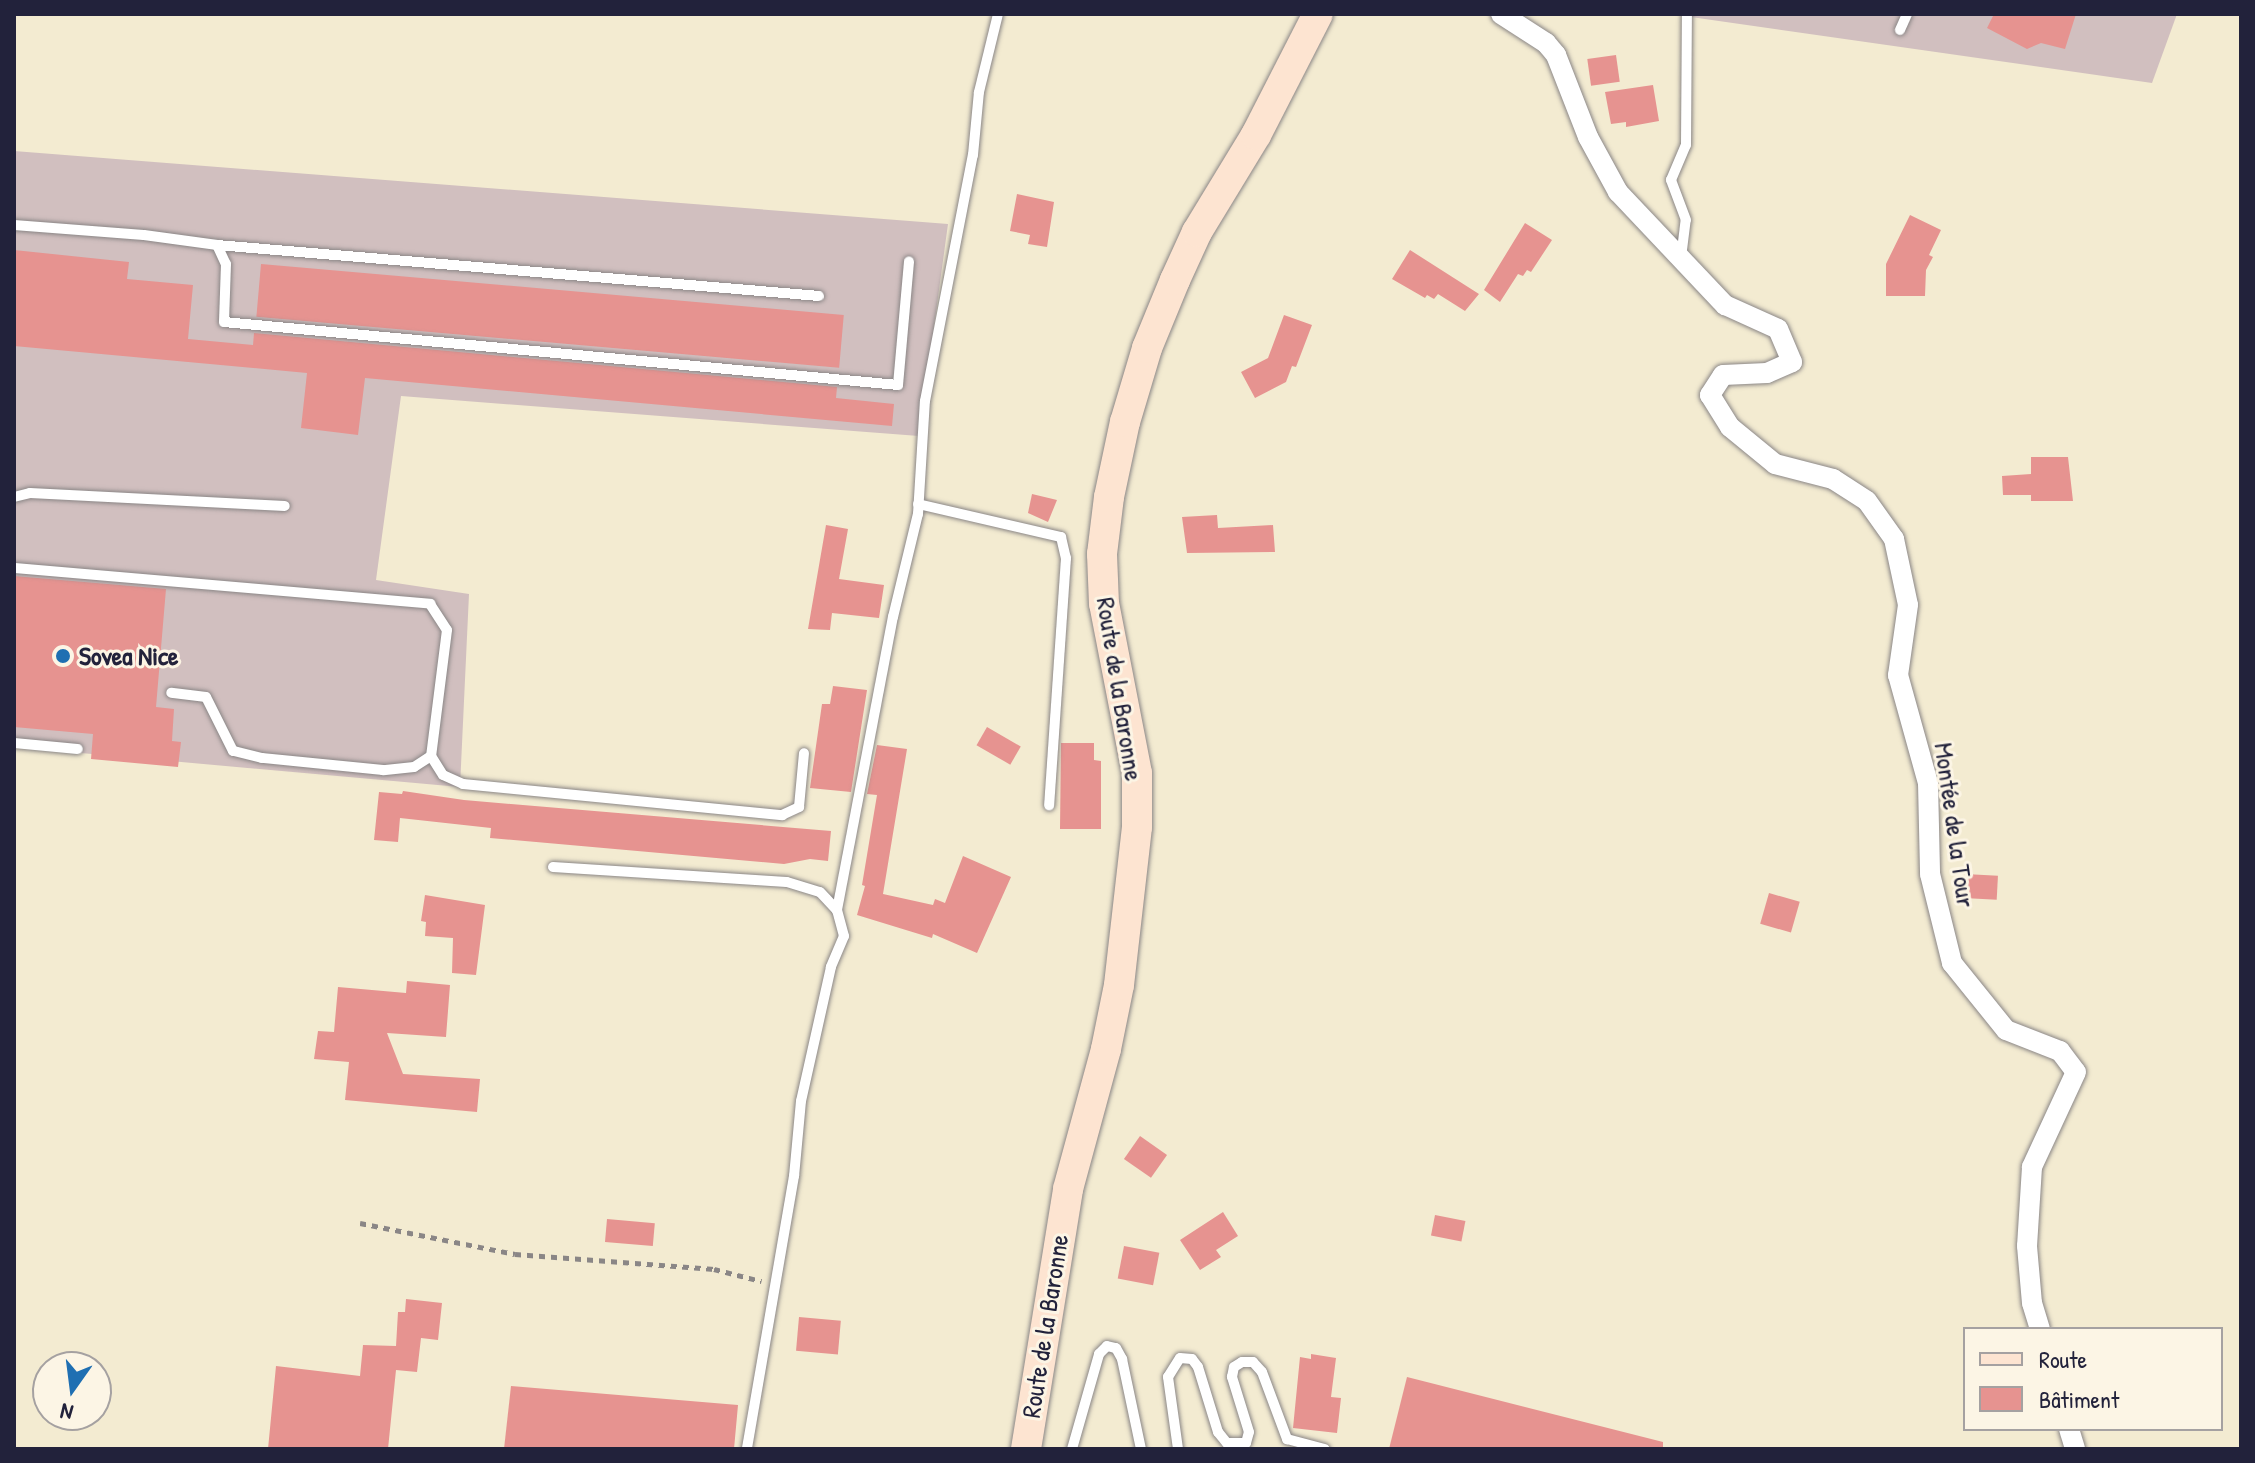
<!DOCTYPE html>
<meta charset="utf-8">
<style>
body{margin:0}
#map{position:relative;width:2255px;height:1463px;overflow:hidden;background:#f3ebd1;font-family:"Patrick Hand",sans-serif}
div>[style]{position:absolute}
.industrial>*{inset:0;background:#d1bfbf}
.building>*{inset:0;background:#e69390;transform-origin:0 0}
.path>*{height:5px;margin-top:-2.5px;transform-origin:0;background:repeating-linear-gradient(90deg,#8a8686 0 6px,transparent 0 12px)}
.roads{filter:drop-shadow(0 0 2px #8a8686) drop-shadow(0 0 2px #8a8686)}
.service>*{height:10px;margin:-5px;padding:0 5px;transform-origin:5px;border-radius:5px;background:#fff}
.minor>*{height:20px;margin:-10px;padding:0 10px;transform-origin:10px;border-radius:10px;background:#fff}
.secondary>*{height:30px;margin:-15px;padding:0 15px;transform-origin:15px;border-radius:15px;background:#fde4d1}
.dots>*{width:22px;height:22px;translate:-50% -50%;box-sizing:border-box;border:4px solid #fcf5e5;border-radius:50%}
span{translate:-50% -50%;white-space:nowrap;text-align:center;line-height:1.15;-webkit-text-stroke:6px #fcf5e5;paint-order:stroke}
.poi-label{font-size:26px;color:#22223b;font-weight:700}
.left{translate:0 -50%;text-align:left}
.street-label{font-size:26px;color:#22223b}
.frame{position:absolute;inset:0;border:16px solid #22223b;pointer-events:none}
.legend{position:absolute;left:1963px;top:1327px;width:260px;height:104px;box-sizing:border-box;background:#fcf5e5;border:2px solid #a5a1a1;margin:0;padding:10px 14px;list-style:none;font-size:24px;color:#22223b}
.legend li{display:flex;align-items:center;gap:16px;height:40px}
.legend b{width:40px;border:2px solid #a5a1a1}
.north{position:absolute;left:32px;top:1351px;width:80px;height:80px;box-sizing:border-box;background:#fcf5e5;border:2px solid #a5a1a1;border-radius:50%;rotate:194deg;font-size:22px;font-weight:700;line-height:32px;text-align:center;color:#22223b}
.north::after{content:'';display:block;margin:auto;width:28px;height:36px;background:#1f6fb2;clip-path:polygon(50% 0,100% 100%,50% 72%,0 100%)}
</style>
<div id="map">
<div class="industrial">
<i style="clip-path:polygon(1670px 14px,2177px 14px,2152px 83px)"></i>
<i style="clip-path:polygon(14px 151px,948px 224px,919px 436px,401px 396px,376px 580px,469px 594px,460px 787px,14px 747px)"></i>
</div>
<div class="building">
<i style="clip-path:polygon(1994px 14px,2076px 14px,2065px 49px,2041px 43px,2027px 49px,1987px 28px)"></i>
<i style="left:1616px;top:55px;width:27px;height:29px;rotate:82deg"></i>
<i style="clip-path:polygon(1653px 85px,1659px 121px,1626px 127px,1626px 122px,1611px 124px,1605px 92px)"></i>
<i style="clip-path:polygon(1017px 194px,1054px 202px,1047px 247px,1028px 244px,1030px 235px,1010px 231px)"></i>
<i style="clip-path:polygon(1910px 215px,1941px 230px,1929px 255px,1933px 257px,1926px 270px,1925px 296px,1886px 296px,1886px 264px)"></i>
<i style="clip-path:polygon(1525px 223px,1552px 240px,1531px 272px,1527px 270px,1523px 276px,1518px 274px,1500px 302px,1484px 290px)"></i>
<i style="clip-path:polygon(14px 250px,129px 262px,127px 279px,193px 285px,188px 339px,253px 345px,254px 333px,837px 387px,836px 398px,894px 404px,892px 426px,365px 378px,358px 435px,301px 428px,307px 373px,14px 346px)"></i>
<i style="clip-path:polygon(1410px 250px,1479px 294px,1465px 311px,1438px 294px,1434px 299px,1427px 295px,1425px 298px,1392px 279px)"></i>
<i style="left:261px;top:264px;width:585px;height:53px;rotate:5deg"></i>
<i style="clip-path:polygon(1284px 315px,1312px 325px,1296px 367px,1292px 366px,1286px 382px,1255px 398px,1241px 372px,1268px 358px)"></i>
<i style="clip-path:polygon(2031px 457px,2068px 457px,2073px 501px,2031px 501px,2031px 495px,2003px 495px,2002px 476px,2031px 474px)"></i>
<i style="clip-path:polygon(1032px 494px,1057px 500px,1048px 522px,1028px 513px)"></i>
<i style="clip-path:polygon(1217px 515px,1218px 528px,1273px 525px,1275px 552px,1187px 553px,1182px 517px)"></i>
<i style="clip-path:polygon(826px 525px,848px 529px,839px 579px,884px 585px,879px 618px,832px 613px,830px 630px,808px 629px)"></i>
<i style="clip-path:polygon(14px 576px,166px 589px,156px 707px,174px 709px,172px 741px,181px 742px,178px 767px,91px 759px,93px 734px,14px 727px)"></i>
<i style="clip-path:polygon(833px 686px,867px 690px,851px 792px,810px 788px,822px 704px,830px 704px)"></i>
<i style="left:987px;top:727px;width:39px;height:21px;rotate:30deg"></i>
<i style="clip-path:polygon(1061px 743px,1094px 743px,1094px 760px,1101px 761px,1101px 829px,1060px 829px)"></i>
<i style="clip-path:polygon(877px 745px,907px 749px,883px 894px,933px 905px,935px 899px,945px 903px,963px 856px,1011px 877px,977px 953px,933px 934px,932px 938px,857px 915px,865px 886px,862px 885px,877px 795px,867px 794px)"></i>
<i style="clip-path:polygon(403px 791px,464px 800px,831px 831px,828px 861px,810px 859px,784px 864px,490px 838px,491px 828px,400px 818px,398px 842px,374px 840px,379px 792px,402px 794px)"></i>
<i style="left:1965px;top:874px;width:33px;height:24px;rotate:3deg"></i>
<i style="left:1769px;top:893px;width:32px;height:32px;rotate:16deg"></i>
<i style="clip-path:polygon(425px 895px,485px 905px,476px 975px,452px 973px,453px 938px,425px 936px,426px 922px,421px 921px)"></i>
<i style="clip-path:polygon(407px 981px,450px 985px,446px 1037px,387px 1033px,403px 1074px,480px 1079px,477px 1112px,345px 1100px,349px 1062px,314px 1059px,318px 1031px,334px 1032px,338px 987px,406px 993px)"></i>
<i style="left:1140px;top:1136px;width:33px;height:28px;rotate:35deg"></i>
<i style="clip-path:polygon(1223px 1212px,1238px 1236px,1216px 1250px,1221px 1257px,1200px 1270px,1180px 1240px)"></i>
<i style="left:1435px;top:1215px;width:31px;height:21px;rotate:11deg"></i>
<i style="left:607px;top:1219px;width:48px;height:23px;rotate:5deg"></i>
<i style="left:1124px;top:1246px;width:36px;height:33px;rotate:11deg"></i>
<i style="clip-path:polygon(406px 1299px,442px 1303px,438px 1340px,421px 1338px,417px 1372px,396px 1370px,388px 1449px,268px 1449px,276px 1366px,360px 1376px,363px 1345px,396px 1346px,398px 1312px,405px 1312px)"></i>
<i style="left:799px;top:1317px;width:42px;height:34px;rotate:5deg"></i>
<i style="clip-path:polygon(1311px 1354px,1336px 1358px,1331px 1397px,1341px 1398px,1337px 1433px,1293px 1428px,1300px 1357px,1311px 1359px)"></i>
<i style="clip-path:polygon(1407px 1377px,1663px 1442px,1663px 1449px,1389px 1449px)"></i>
<i style="clip-path:polygon(511px 1386px,738px 1405px,734px 1449px,504px 1449px)"></i>
</div>
<div class="path">
<i style="left:360px;top:1223px;width:158px;rotate:11.3deg"></i>
<i style="left:515px;top:1254px;width:200px;rotate:4.3deg"></i>
<i style="left:714px;top:1269px;width:49px;rotate:14.3deg"></i>
</div>
<div class="roads">
<div class="service">
<i style="left:1900px;top:30px;width:17px;rotate:-66deg"></i>
<i style="left:14px;top:225px;width:130px;rotate:4.4deg"></i>
<i style="left:144px;top:235px;width:74px;rotate:7.8deg"></i>
<i style="left:217px;top:245px;width:21px;rotate:65deg"></i>
<i style="left:226px;top:264px;width:58px;rotate:92deg"></i>
<i style="left:224px;top:322px;width:677px;rotate:5.34deg"></i>
<i style="left:898px;top:385px;width:124px;rotate:-84.9deg"></i>
<i style="left:217px;top:245px;width:604px;rotate:4.84deg"></i>
<i style="left:1681px;top:258px;width:38px;rotate:-83deg"></i>
<i style="left:1686px;top:220px;width:43px;rotate:-110.6deg"></i>
<i style="left:1671px;top:180px;width:38px;rotate:-67deg"></i>
<i style="left:1686px;top:145px;width:131px;rotate:-89.6deg"></i>
<i style="left:14px;top:497px;width:16px;rotate:-14deg"></i>
<i style="left:30px;top:493px;width:255px;rotate:2.9deg"></i>
<i style="left:918px;top:504px;width:147px;rotate:13deg"></i>
<i style="left:1061px;top:537px;width:22px;rotate:77deg"></i>
<i style="left:1066px;top:558px;width:248px;rotate:93.9deg"></i>
<i style="left:14px;top:568px;width:418px;rotate:4.9deg"></i>
<i style="left:430px;top:604px;width:31px;rotate:57deg"></i>
<i style="left:447px;top:630px;width:127px;rotate:97.2deg"></i>
<i style="left:431px;top:756px;width:20px;rotate:147deg"></i>
<i style="left:414px;top:767px;width:31px;rotate:174deg"></i>
<i style="left:383px;top:770px;width:122px;rotate:-174.3deg"></i>
<i style="left:262px;top:758px;width:30px;rotate:-166deg"></i>
<i style="left:233px;top:751px;width:60px;rotate:-116.6deg"></i>
<i style="left:206px;top:697px;width:35px;rotate:-173deg"></i>
<i style="left:14px;top:743px;width:64px;rotate:5.4deg"></i>
<i style="left:431px;top:756px;width:22px;rotate:58deg"></i>
<i style="left:443px;top:775px;width:22px;rotate:24deg"></i>
<i style="left:463px;top:784px;width:321px;rotate:5.6deg"></i>
<i style="left:782px;top:815px;width:19px;rotate:-25deg"></i>
<i style="left:799px;top:807px;width:54px;rotate:-84.7deg"></i>
<i style="left:553px;top:867px;width:234px;rotate:3.7deg"></i>
<i style="left:787px;top:882px;width:34px;rotate:17deg"></i>
<i style="left:820px;top:892px;width:25px;rotate:47deg"></i>
<i style="left:837px;top:910px;width:27px;rotate:75deg"></i>
<i style="left:844px;top:936px;width:34px;rotate:113deg"></i>
<i style="left:831px;top:967px;width:137px;rotate:102.6deg"></i>
<i style="left:801px;top:1101px;width:75px;rotate:95.3deg"></i>
<i style="left:794px;top:1176px;width:277px;rotate:99.8deg"></i>
<i style="left:837px;top:910px;width:298px;rotate:-79.2deg"></i>
<i style="left:893px;top:617px;width:106px;rotate:-76.4deg"></i>
<i style="left:918px;top:514px;width:113px;rotate:-86.5deg"></i>
<i style="left:925px;top:401px;width:251px;rotate:-79deg"></i>
<i style="left:973px;top:155px;width:63px;rotate:-84.6deg"></i>
<i style="left:979px;top:92px;width:80px;rotate:-76.3deg"></i>
<i style="left:1072px;top:1449px;width:99px;rotate:-74.1deg"></i>
<i style="left:1099px;top:1354px;width:11px;rotate:-45deg"></i>
<i style="left:1107px;top:1346px;width:9px;rotate:13deg"></i>
<i style="left:1116px;top:1348px;width:13px;rotate:61deg"></i>
<i style="left:1122px;top:1359px;width:92px;rotate:78.1deg"></i>
<i style="left:1178px;top:1449px;width:73px;rotate:-97.9deg"></i>
<i style="left:1168px;top:1377px;width:22px;rotate:-58deg"></i>
<i style="left:1180px;top:1358px;width:12px;rotate:5deg"></i>
<i style="left:1192px;top:1359px;width:10px;rotate:53deg"></i>
<i style="left:1198px;top:1367px;width:68px;rotate:72.9deg"></i>
<i style="left:1218px;top:1432px;width:14px;rotate:51deg"></i>
<i style="left:1227px;top:1443px;width:19px"></i>
<i style="left:1246px;top:1443px;width:11px;rotate:-75deg"></i>
<i style="left:1249px;top:1432px;width:58px;rotate:-107.2deg"></i>
<i style="left:1232px;top:1377px;width:10px;rotate:-79deg"></i>
<i style="left:1234px;top:1367px;width:9px;rotate:-32deg"></i>
<i style="left:1242px;top:1362px;width:11px"></i>
<i style="left:1253px;top:1362px;width:13px;rotate:48deg"></i>
<i style="left:1262px;top:1372px;width:72px;rotate:69.5deg"></i>
<i style="left:1287px;top:1439px;width:39px;rotate:15deg"></i>
</div>
<div class="minor">
<i style="left:1501px;top:14px;width:54px;rotate:32.8deg"></i>
<i style="left:1546px;top:43px;width:16px;rotate:50deg"></i>
<i style="left:1556px;top:55px;width:88px;rotate:68.7deg"></i>
<i style="left:1588px;top:137px;width:63px;rotate:61.4deg"></i>
<i style="left:1618px;top:192px;width:156px;rotate:46.6deg"></i>
<i style="left:1725px;top:305px;width:58px;rotate:24.4deg"></i>
<i style="left:1778px;top:329px;width:36px;rotate:67deg"></i>
<i style="left:1792px;top:362px;width:27px;rotate:156deg"></i>
<i style="left:1767px;top:373px;width:44px;rotate:177.4deg"></i>
<i style="left:1723px;top:375px;width:24px;rotate:123deg"></i>
<i style="left:1710px;top:395px;width:38px;rotate:58deg"></i>
<i style="left:1730px;top:427px;width:58px;rotate:39.4deg"></i>
<i style="left:1775px;top:464px;width:60px;rotate:14.5deg"></i>
<i style="left:1833px;top:479px;width:40px;rotate:32.9deg"></i>
<i style="left:1867px;top:501px;width:47px;rotate:54.6deg"></i>
<i style="left:1894px;top:539px;width:67px;rotate:78deg"></i>
<i style="left:1908px;top:605px;width:71px;rotate:98.1deg"></i>
<i style="left:1898px;top:675px;width:112px;rotate:74.5deg"></i>
<i style="left:1928px;top:783px;width:91px;rotate:88.7deg"></i>
<i style="left:1930px;top:874px;width:92px;rotate:76.1deg"></i>
<i style="left:1952px;top:963px;width:86px;rotate:51.1deg"></i>
<i style="left:2006px;top:1030px;width:58px;rotate:21.3deg"></i>
<i style="left:2060px;top:1051px;width:26px;rotate:53deg"></i>
<i style="left:2076px;top:1072px;width:105px;rotate:114.9deg"></i>
<i style="left:2032px;top:1167px;width:79px;rotate:93.6deg"></i>
<i style="left:2027px;top:1246px;width:57px;rotate:85deg"></i>
<i style="left:2032px;top:1303px;width:27px;rotate:73deg"></i>
<i style="left:2069px;top:1429px;width:21px;rotate:73deg"></i>
</div>
<div class="secondary">
<i style="left:1026px;top:1449px;width:263px;rotate:-80.8deg"></i>
<i style="left:1068px;top:1189px;width:145px;rotate:-74.8deg"></i>
<i style="left:1106px;top:1049px;width:65px;rotate:-78.5deg"></i>
<i style="left:1119px;top:985px;width:159px;rotate:-83.5deg"></i>
<i style="left:1137px;top:827px;width:54px;rotate:-90deg"></i>
<i style="left:1137px;top:773px;width:172px;rotate:-101deg"></i>
<i style="left:1104px;top:604px;width:50px;rotate:-92.3deg"></i>
<i style="left:1102px;top:554px;width:57px;rotate:-83deg"></i>
<i style="left:1109px;top:497px;width:77px;rotate:-78deg"></i>
<i style="left:1125px;top:422px;width:77px;rotate:-73.4deg"></i>
<i style="left:1147px;top:348px;width:74px;rotate:-67.6deg"></i>
<i style="left:1175px;top:280px;width:53px;rotate:-65.4deg"></i>
<i style="left:1197px;top:232px;width:114px;rotate:-58.7deg"></i>
<i style="left:1256px;top:135px;width:136px;rotate:-62.9deg"></i>
</div>
</div>
<div class="dots">
<i style="left:63px;top:656px;background:#1f6fb2"></i>
</div>
<div class="poi-label">
<span class="left" style="left:79px;top:656px">Sovea Nice</span>
</div>
<div class="street-label">
<span style="left:1120px;top:689px;rotate:81deg">Route de la Baronne</span>
<span style="left:1955px;top:825px;rotate:82deg">Montée de la Tour</span>
<span style="left:1045px;top:1326px;rotate:-81deg">Route de la Baronne</span>
</div>
<div class="frame"></div>
<ul class="legend">
<li><b style="height:10px;background:#fde4d1"></b>Route</li>
<li><b style="height:22px;background:#e69390"></b>Bâtiment</li>
</ul>
<div class="north">N</div>
</div>
